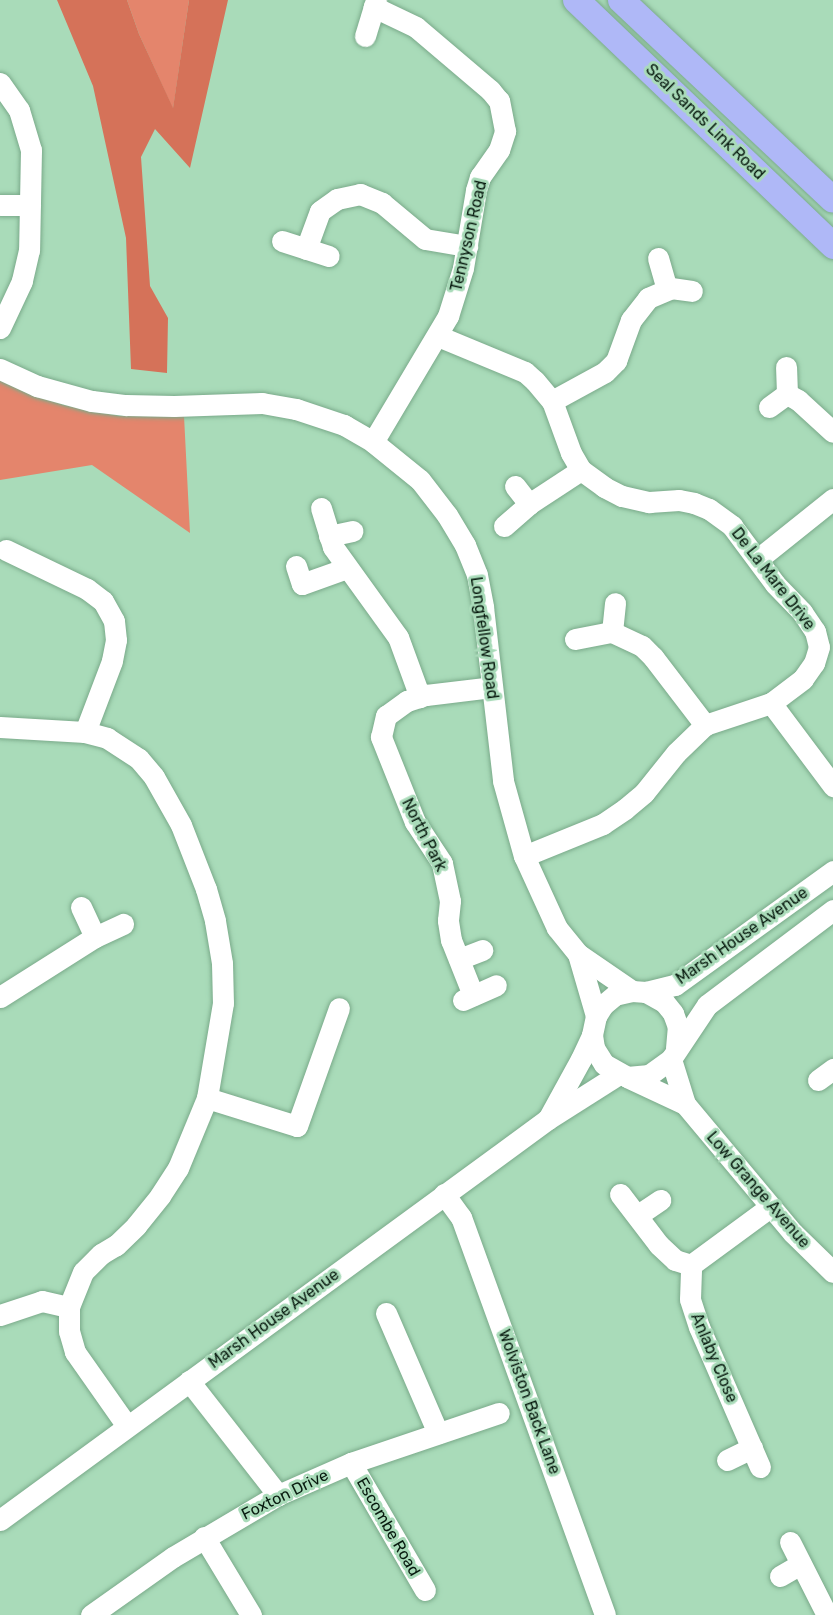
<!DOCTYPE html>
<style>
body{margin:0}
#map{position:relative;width:833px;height:1615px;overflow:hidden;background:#a9dbb9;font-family:Rubik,sans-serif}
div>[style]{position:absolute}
.green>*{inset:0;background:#e4856c}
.forest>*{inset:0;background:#d57259}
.roads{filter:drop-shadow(0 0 2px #7aaa8a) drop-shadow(0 0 2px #7aaa8a)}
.minor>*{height:21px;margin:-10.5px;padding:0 10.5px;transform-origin:10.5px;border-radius:10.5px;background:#fff}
.major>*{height:26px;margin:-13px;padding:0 13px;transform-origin:13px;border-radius:13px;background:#afb8f7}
span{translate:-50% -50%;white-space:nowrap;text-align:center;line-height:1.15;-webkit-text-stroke:6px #a9dbb9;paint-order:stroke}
.street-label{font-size:16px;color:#07190e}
</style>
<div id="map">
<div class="green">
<i style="clip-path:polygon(127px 0,189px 0,173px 109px,139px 34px)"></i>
<i style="clip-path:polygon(0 380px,63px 405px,119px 416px,184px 416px,190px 533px,92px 465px,0 480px)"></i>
</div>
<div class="forest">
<i style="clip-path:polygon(57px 0,127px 0,139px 34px,173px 108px,189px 0,228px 0,190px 168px,155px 129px,141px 157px,150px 286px,168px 318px,167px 373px,131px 369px,126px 238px,93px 86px)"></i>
</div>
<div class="roads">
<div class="minor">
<i style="left:365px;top:36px;width:38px;rotate:-73deg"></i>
<i style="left:0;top:83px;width:33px;rotate:55deg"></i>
<i style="left:19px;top:110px;width:42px;rotate:73.3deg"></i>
<i style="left:31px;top:150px;width:100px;rotate:91.1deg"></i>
<i style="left:29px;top:250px;width:32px;rotate:103deg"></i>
<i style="left:22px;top:281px;width:52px;rotate:115.1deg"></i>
<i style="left:0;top:205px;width:30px"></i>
<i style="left:282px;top:241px;width:49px;rotate:17.7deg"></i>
<i style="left:306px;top:249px;width:40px;rotate:-69.8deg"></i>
<i style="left:320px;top:211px;width:21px;rotate:-35deg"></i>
<i style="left:337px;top:199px;width:24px;rotate:-12deg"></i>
<i style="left:360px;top:194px;width:24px;rotate:22deg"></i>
<i style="left:382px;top:203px;width:56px;rotate:39.9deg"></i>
<i style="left:425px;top:239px;width:43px;rotate:9.5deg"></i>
<i style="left:658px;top:258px;width:32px;rotate:74deg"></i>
<i style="left:438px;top:336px;width:94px;rotate:22.5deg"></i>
<i style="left:525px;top:372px;width:13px;rotate:42deg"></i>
<i style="left:535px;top:381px;width:26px;rotate:50deg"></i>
<i style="left:552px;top:401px;width:55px;rotate:69.9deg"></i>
<i style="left:571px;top:453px;width:20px;rotate:60deg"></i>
<i style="left:581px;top:470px;width:29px;rotate:36deg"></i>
<i style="left:604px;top:487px;width:20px;rotate:27deg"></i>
<i style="left:622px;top:496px;width:28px;rotate:13deg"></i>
<i style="left:649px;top:502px;width:30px;rotate:-4deg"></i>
<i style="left:679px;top:500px;width:15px;rotate:11deg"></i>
<i style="left:694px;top:503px;width:16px;rotate:22deg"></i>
<i style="left:709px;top:509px;width:29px;rotate:36deg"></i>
<i style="left:732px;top:526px;width:72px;rotate:53.4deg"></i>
<i style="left:775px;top:584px;width:39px;rotate:46deg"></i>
<i style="left:802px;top:612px;width:23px;rotate:56deg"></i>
<i style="left:815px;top:631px;width:16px;rotate:76deg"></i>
<i style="left:819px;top:647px;width:17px;rotate:107deg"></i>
<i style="left:814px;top:663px;width:19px;rotate:125deg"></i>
<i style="left:803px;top:679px;width:40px;rotate:143deg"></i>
<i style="left:771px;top:703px;width:70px;rotate:161.6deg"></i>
<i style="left:705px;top:725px;width:40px;rotate:136deg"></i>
<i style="left:676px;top:753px;width:51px;rotate:128.7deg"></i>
<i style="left:644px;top:793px;width:25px;rotate:140deg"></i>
<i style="left:625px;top:809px;width:27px;rotate:146deg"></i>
<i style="left:603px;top:824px;width:85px;rotate:157.9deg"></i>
<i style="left:0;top:369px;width:41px;rotate:24.7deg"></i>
<i style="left:37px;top:386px;width:57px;rotate:15.3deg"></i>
<i style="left:92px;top:401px;width:34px;rotate:7deg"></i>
<i style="left:126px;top:405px;width:48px;rotate:1.2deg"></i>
<i style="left:174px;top:406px;width:88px;rotate:-2deg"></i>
<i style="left:262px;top:403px;width:35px;rotate:10deg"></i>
<i style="left:296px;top:409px;width:51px;rotate:18.4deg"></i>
<i style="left:344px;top:425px;width:34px;rotate:30deg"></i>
<i style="left:373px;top:442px;width:60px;rotate:39deg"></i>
<i style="left:420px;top:480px;width:44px;rotate:52.4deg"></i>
<i style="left:447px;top:515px;width:35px;rotate:59deg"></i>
<i style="left:465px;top:545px;width:32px;rotate:68deg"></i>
<i style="left:477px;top:575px;width:33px;rotate:79deg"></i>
<i style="left:483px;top:607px;width:175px;rotate:83.4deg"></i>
<i style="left:503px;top:781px;width:78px;rotate:74.4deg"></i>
<i style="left:524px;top:856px;width:79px;rotate:65.4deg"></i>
<i style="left:557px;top:928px;width:33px;rotate:51deg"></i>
<i style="left:578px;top:954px;width:65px;rotate:34.4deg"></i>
<i style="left:787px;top:394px;width:13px;rotate:29deg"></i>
<i style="left:798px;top:400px;width:47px;rotate:42.4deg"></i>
<i style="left:552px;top:401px;width:60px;rotate:-28.7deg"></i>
<i style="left:605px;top:372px;width:16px;rotate:-45deg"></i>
<i style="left:616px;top:361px;width:44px;rotate:-69.9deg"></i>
<i style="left:631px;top:320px;width:28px;rotate:-52deg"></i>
<i style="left:648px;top:298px;width:25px;rotate:-23deg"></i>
<i style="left:671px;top:288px;width:21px;rotate:8deg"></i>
<i style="left:769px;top:407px;width:22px;rotate:-36deg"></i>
<i style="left:787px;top:394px;width:27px;rotate:-92deg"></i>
<i style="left:373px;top:442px;width:147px;rotate:-59.2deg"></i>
<i style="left:448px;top:316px;width:50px;rotate:-72.6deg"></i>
<i style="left:463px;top:268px;width:79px;rotate:-80.5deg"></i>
<i style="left:476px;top:190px;width:14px;rotate:-73deg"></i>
<i style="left:480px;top:177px;width:33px;rotate:-55deg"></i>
<i style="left:499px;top:150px;width:20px;rotate:-72deg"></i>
<i style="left:505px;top:131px;width:31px;rotate:-101deg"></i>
<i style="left:499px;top:101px;width:14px;rotate:-129deg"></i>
<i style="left:490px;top:90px;width:97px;rotate:-139.6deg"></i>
<i style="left:416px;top:27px;width:47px;rotate:-154.5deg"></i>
<i style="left:515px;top:486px;width:23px;rotate:52deg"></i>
<i style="left:321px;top:508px;width:41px;rotate:72.9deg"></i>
<i style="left:333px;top:547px;width:111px;rotate:54.2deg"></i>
<i style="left:398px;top:637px;width:64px;rotate:69.9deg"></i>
<i style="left:504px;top:526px;width:33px;rotate:-41deg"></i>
<i style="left:529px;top:504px;width:62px;rotate:-33.2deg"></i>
<i style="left:329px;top:536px;width:24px;rotate:-12deg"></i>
<i style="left:6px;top:550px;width:90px;rotate:25.7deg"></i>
<i style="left:87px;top:589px;width:20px;rotate:37deg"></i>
<i style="left:103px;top:601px;width:23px;rotate:61deg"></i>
<i style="left:114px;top:621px;width:19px;rotate:84deg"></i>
<i style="left:116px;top:640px;width:21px;rotate:101deg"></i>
<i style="left:112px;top:661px;width:76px;rotate:110.8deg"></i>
<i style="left:758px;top:559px;width:96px;rotate:-38.7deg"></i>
<i style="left:296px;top:566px;width:19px;rotate:72deg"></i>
<i style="left:302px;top:584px;width:48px;rotate:-19.6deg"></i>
<i style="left:612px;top:632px;width:29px;rotate:-84deg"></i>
<i style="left:575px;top:639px;width:38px;rotate:-11deg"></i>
<i style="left:612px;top:632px;width:33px;rotate:25deg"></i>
<i style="left:642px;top:646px;width:16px;rotate:45deg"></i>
<i style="left:653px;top:657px;width:86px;rotate:52.6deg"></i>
<i style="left:771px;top:703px;width:104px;rotate:53.2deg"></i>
<i style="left:0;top:727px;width:85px;rotate:3.4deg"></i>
<i style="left:85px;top:732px;width:23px;rotate:15deg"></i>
<i style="left:107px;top:738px;width:38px;rotate:33deg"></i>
<i style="left:139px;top:759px;width:23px;rotate:50deg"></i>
<i style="left:154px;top:777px;width:55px;rotate:60.6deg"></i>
<i style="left:181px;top:825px;width:69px;rotate:68.7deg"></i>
<i style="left:206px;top:889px;width:33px;rotate:74deg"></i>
<i style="left:215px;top:921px;width:43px;rotate:80.5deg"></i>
<i style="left:222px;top:963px;width:40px;rotate:88.6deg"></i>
<i style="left:223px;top:1003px;width:96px;rotate:99.6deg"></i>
<i style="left:207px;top:1098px;width:76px;rotate:112.5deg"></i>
<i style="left:178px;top:1168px;width:33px;rotate:123deg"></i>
<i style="left:160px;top:1196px;width:38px;rotate:129deg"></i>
<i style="left:136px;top:1226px;width:28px;rotate:136deg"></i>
<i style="left:116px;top:1245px;width:17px;rotate:149deg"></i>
<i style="left:101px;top:1254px;width:25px;rotate:135deg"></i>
<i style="left:83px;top:1272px;width:38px;rotate:112deg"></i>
<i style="left:69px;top:1307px;width:24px;rotate:90deg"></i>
<i style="left:69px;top:1331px;width:22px;rotate:74deg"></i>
<i style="left:75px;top:1352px;width:90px;rotate:54.9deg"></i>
<i style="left:81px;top:907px;width:33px;rotate:65deg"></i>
<i style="left:578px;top:954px;width:65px;rotate:73.8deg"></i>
<i style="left:459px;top:959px;width:25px;rotate:-21deg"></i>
<i style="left:646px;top:992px;width:30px;rotate:-14deg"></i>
<i style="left:675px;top:985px;width:195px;rotate:-35.8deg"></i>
<i style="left:473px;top:995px;width:59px;rotate:-111.8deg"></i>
<i style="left:451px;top:940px;width:20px;rotate:-99deg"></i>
<i style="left:448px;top:920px;width:19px;rotate:-84deg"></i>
<i style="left:450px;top:901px;width:39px;rotate:-102deg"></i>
<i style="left:442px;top:863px;width:49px;rotate:-123.4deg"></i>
<i style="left:415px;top:822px;width:92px;rotate:-111.8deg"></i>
<i style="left:381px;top:737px;width:22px;rotate:-77deg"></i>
<i style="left:386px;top:716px;width:26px;rotate:-36deg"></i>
<i style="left:407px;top:701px;width:20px;rotate:-18deg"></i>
<i style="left:426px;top:695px;width:66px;rotate:-6.9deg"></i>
<i style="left:0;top:997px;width:112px;rotate:-32.3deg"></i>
<i style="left:95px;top:937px;width:31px;rotate:-25deg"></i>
<i style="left:463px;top:1000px;width:36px;rotate:-24deg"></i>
<i style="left:676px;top:1048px;width:21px;rotate:-85deg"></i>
<i style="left:678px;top:1027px;width:15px;rotate:-110deg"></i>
<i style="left:673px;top:1013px;width:14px;rotate:-129deg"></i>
<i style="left:664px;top:1002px;width:21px;rotate:-151deg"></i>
<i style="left:646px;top:992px;width:14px;rotate:-176deg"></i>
<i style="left:632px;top:991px;width:17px;rotate:167deg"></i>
<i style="left:615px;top:995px;width:16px;rotate:140deg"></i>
<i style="left:603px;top:1005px;width:13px;rotate:122deg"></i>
<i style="left:596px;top:1016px;width:19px;rotate:102deg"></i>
<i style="left:592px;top:1035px;width:13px;rotate:81deg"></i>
<i style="left:594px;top:1048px;width:19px;rotate:58deg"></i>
<i style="left:604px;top:1064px;width:26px;rotate:29deg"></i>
<i style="left:627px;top:1077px;width:22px;rotate:-5deg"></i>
<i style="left:649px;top:1075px;width:27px;rotate:-36deg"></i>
<i style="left:671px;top:1059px;width:65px;rotate:-56.3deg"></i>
<i style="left:707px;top:1005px;width:158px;rotate:-37deg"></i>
<i style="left:671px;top:1059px;width:47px;rotate:72.7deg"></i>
<i style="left:685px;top:1104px;width:168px;rotate:50.1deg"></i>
<i style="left:793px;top:1233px;width:56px;rotate:44.3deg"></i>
<i style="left:629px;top:1078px;width:62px;rotate:24.9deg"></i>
<i style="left:818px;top:1080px;width:19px;rotate:-36deg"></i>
<i style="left:207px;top:1098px;width:94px;rotate:17.3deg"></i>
<i style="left:297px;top:1126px;width:125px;rotate:-70.4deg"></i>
<i style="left:548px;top:1119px;width:68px;rotate:-61.2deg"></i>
<i style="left:581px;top:1059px;width:26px;rotate:-65deg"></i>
<i style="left:444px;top:1194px;width:29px;rotate:54deg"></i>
<i style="left:461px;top:1217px;width:423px;rotate:70.1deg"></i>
<i style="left:620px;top:1194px;width:64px;rotate:52.6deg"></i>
<i style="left:659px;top:1245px;width:22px;rotate:43deg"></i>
<i style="left:675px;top:1260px;width:17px;rotate:17deg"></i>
<i style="left:638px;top:1215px;width:27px;rotate:-34deg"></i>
<i style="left:386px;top:1313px;width:131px;rotate:66.6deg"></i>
<i style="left:0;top:1315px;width:44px;rotate:-18.4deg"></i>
<i style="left:42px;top:1301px;width:28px;rotate:13deg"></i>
<i style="left:189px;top:1381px;width:145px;rotate:52deg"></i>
<i style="left:727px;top:1460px;width:28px;rotate:-26deg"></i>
<i style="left:351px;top:1463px;width:147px;rotate:59.8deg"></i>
<i style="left:760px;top:1467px;width:153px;rotate:-113.5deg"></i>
<i style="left:699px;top:1327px;width:29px;rotate:-108deg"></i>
<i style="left:690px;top:1299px;width:34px;rotate:-88deg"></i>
<i style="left:691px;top:1265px;width:98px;rotate:-36.3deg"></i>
<i style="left:0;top:1520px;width:679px;rotate:-36.19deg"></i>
<i style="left:548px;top:1119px;width:84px;rotate:-32.4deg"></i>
<i style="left:204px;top:1537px;width:91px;rotate:58.9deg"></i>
<i style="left:790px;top:1542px;width:82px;rotate:63.1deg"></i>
<i style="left:780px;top:1576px;width:24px;rotate:-30deg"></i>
<i style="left:91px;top:1615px;width:100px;rotate:-35.3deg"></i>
<i style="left:173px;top:1557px;width:122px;rotate:-30.6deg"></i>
<i style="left:278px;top:1495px;width:80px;rotate:-23.7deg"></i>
<i style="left:351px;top:1463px;width:156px;rotate:-18.7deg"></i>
</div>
<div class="major">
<i style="left:576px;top:0;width:356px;rotate:43.7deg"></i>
<i style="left:621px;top:0;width:291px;rotate:43.3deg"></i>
</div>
</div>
<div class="street-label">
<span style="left:705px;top:122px;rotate:44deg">Seal Sands Link Road</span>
<span style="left:469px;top:236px;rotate:-77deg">Tennyson Road</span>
<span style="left:773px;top:579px;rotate:52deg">De La Mare Drive</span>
<span style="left:484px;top:638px;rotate:82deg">Longfellow Road</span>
<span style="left:424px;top:835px;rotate:63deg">North Park</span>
<span style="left:742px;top:936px;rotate:-35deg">Marsh House Avenue</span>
<span style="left:758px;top:1190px;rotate:49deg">Low Grange Avenue</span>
<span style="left:274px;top:1319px;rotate:-36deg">Marsh House Avenue</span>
<span style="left:714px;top:1358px;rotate:67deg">Anlaby Close</span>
<span style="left:529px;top:1402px;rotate:70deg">Wolviston Back Lane</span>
<span style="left:285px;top:1495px;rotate:-26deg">Foxton Drive</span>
<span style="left:388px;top:1527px;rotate:60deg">Escombe Road</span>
</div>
</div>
